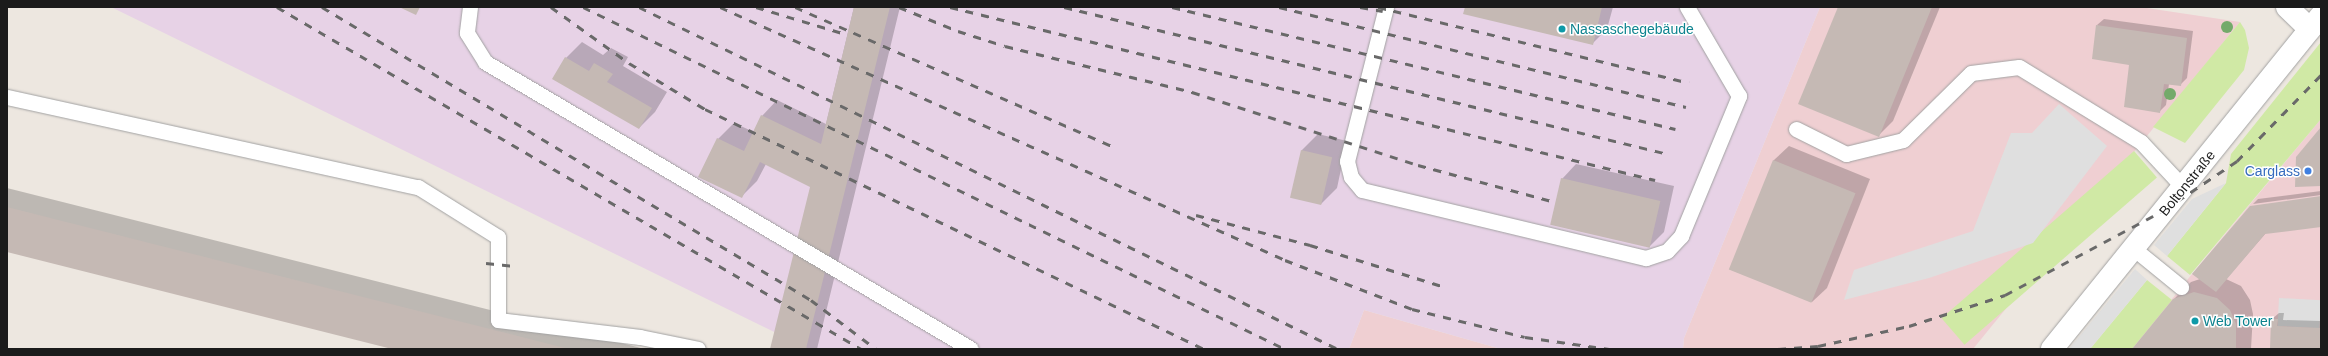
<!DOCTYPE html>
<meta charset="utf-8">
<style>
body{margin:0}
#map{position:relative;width:2328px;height:356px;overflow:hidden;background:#ede7e0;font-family:Arial,sans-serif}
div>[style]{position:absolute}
.commercial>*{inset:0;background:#efcfd2}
.industrial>*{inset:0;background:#e7d2e6}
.grass>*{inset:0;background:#d0e9a5;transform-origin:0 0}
.parking>*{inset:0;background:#dfdfdf;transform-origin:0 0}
.shadow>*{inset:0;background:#0003}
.building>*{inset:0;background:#c5b9b4;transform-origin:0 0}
.roads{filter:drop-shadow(0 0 1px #a2a2a2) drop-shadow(0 0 1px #a2a2a2)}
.service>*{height:15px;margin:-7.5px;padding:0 7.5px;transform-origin:7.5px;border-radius:7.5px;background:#fff}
.minor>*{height:22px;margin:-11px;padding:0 11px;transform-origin:11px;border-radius:11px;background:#fff}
.rail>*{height:3px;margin-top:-1.5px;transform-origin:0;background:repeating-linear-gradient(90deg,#696969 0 8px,transparent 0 16px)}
.trees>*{width:12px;height:12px;margin:-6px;border-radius:50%;background:#73aa6a}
.dots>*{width:11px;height:11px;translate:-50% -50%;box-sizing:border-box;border:2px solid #fff;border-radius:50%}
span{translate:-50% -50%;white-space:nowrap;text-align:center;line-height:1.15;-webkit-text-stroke:3px #fff;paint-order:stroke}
.culture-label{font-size:14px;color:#0d838f}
.left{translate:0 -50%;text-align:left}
.shop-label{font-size:14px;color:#366cbe}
.right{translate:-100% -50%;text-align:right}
.street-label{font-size:14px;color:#1b1b1b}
.frame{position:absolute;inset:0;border:8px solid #1b1b1b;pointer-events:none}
</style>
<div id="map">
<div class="commercial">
<i style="clip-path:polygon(1820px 7px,2140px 7px,2240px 22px,1973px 349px,1683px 349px,1684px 338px)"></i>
<i style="clip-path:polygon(2321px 119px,2321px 349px,2132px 349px,2192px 274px)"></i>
<i style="clip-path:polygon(1364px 310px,1501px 349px,1349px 349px)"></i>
</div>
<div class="industrial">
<i style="clip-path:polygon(111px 7px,1820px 7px,1684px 338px,1683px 349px,1501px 349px,1364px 310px,1349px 349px,809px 349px)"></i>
</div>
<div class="grass">
<i style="clip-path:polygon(2240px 22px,2245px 30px,2249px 48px,2244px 70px,2185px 143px,2153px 127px)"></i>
<i style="clip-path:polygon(2321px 42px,2321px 119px,2190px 275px,2167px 256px,2226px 183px,2231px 154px)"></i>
<i style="left:2134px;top:151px;width:35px;height:255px;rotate:49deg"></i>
<i style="clip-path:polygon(2147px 280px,2172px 300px,2132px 349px,2090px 349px)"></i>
</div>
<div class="parking">
<i style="clip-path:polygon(2059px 104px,2107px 146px,2033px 243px,1929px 278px,1844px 300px,1854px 270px,1973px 231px,2011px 133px,2032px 133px)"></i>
<i style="clip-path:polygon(2226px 183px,2167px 256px,2154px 245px,2192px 199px)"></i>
<i style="clip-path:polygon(2135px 269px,2147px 280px,2090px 349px,2069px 349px)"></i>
<i style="left:2279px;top:298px;width:42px;height:28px;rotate:3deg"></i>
</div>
<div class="shadow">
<i style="clip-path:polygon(854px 7px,900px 7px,817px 349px,771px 349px,811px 186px,766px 164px,757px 181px,741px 197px,718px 139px,734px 123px,754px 132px,762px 116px,777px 100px,826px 124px)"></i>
<i style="clip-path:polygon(1466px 7px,1613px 7px,1607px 29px,1593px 43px)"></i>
<i style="clip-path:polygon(1839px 7px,1940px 7px,1893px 121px,1879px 135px)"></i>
<i style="clip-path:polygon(2104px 19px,2193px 31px,2187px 78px,2180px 85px,2169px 84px,2166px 105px,2159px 112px,2131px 64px,2097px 25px)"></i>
<i style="clip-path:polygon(582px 42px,603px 55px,611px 48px,628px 57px,623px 66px,667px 92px,655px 112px,639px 128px,566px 58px)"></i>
<i style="clip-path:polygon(1318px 134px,1347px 141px,1337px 188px,1321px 204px,1291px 197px,1302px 150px)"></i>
<i style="clip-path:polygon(1789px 146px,1870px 179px,1827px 288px,1812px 302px,1730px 269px,1774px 160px)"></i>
<i style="clip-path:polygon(1576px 164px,1674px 186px,1664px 232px,1649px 247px,1562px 179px)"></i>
<i style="clip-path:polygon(7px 188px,645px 349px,396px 349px,7px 251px)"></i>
<i style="clip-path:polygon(2321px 191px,2321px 195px,2253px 204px,2258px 199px)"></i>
<i style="clip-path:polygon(2321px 197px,2321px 226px,2266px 233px,2226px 279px,2241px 286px,2250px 300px,2253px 314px,2251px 349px,2134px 349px,2174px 299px,2191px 282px,2200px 279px,2193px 274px)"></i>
<i style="clip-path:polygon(2279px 313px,2284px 313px,2283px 320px,2321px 321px,2321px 349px,2271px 349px,2272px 319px)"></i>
</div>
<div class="building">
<i style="clip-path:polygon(399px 7px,420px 7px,416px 15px)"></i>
<i style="clip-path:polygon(854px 7px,890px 7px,806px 349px,770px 349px,810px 187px,760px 162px,742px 198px,698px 177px,717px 138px,744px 151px,761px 115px,821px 144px)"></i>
<i style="clip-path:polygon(1465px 7px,1602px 7px,1593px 45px,1463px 14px)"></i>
<i style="clip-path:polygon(1838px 7px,1932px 7px,1879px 137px,1798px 104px)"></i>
<i style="clip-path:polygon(2096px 25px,2187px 38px,2181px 86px,2164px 84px,2160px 113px,2124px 107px,2129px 65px,2092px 59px)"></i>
<i style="clip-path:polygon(565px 57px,589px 71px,594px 63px,613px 74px,607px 82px,652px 108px,639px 129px,552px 79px)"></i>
<i style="clip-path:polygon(2321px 127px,2321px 186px,2295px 187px,2296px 157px)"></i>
<i style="left:1301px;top:150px;width:32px;height:49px;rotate:13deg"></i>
<i style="left:1773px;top:160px;width:89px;height:118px;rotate:22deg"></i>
<i style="left:1561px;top:178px;width:102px;height:48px;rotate:13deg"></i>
<i style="clip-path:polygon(2321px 196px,2321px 227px,2265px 234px,2216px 292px,2192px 274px,2250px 206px)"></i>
<i style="clip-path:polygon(7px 207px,565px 348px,565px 349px,392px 349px,7px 252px)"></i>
<i style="clip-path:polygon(2194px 292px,2217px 298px,2230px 310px,2236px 324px,2236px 349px,2132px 349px,2173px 299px)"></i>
<i style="clip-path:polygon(2271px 319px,2278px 319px,2277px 326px,2321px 328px,2321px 349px,2270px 349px)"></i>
</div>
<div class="roads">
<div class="service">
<i style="left:470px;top:7px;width:26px;rotate:97deg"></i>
<i style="left:467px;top:33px;width:34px;rotate:58deg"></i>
<i style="left:485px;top:62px;width:564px;rotate:30.56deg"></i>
<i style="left:1386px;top:7px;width:159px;rotate:104.2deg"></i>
<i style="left:1347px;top:161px;width:16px;rotate:76deg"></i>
<i style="left:1351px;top:177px;width:17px;rotate:50deg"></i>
<i style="left:1362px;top:190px;width:292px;rotate:13.5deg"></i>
<i style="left:1646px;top:258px;width:22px;rotate:-18deg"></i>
<i style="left:1667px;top:251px;width:21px;rotate:-47deg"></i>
<i style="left:1681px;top:236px;width:152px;rotate:-67.5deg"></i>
<i style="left:1739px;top:96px;width:103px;rotate:-120.3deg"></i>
<i style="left:7px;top:97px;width:421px;rotate:12.4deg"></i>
<i style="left:418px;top:187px;width:94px;rotate:32deg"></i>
<i style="left:498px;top:237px;width:83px;rotate:90deg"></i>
<i style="left:498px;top:320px;width:143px;rotate:6.8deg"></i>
<i style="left:640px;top:337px;width:59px;rotate:11.7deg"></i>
<i style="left:1796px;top:129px;width:56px;rotate:26.6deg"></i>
<i style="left:1846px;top:154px;width:59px;rotate:-13.8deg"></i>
<i style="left:1903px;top:140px;width:95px;rotate:-44.6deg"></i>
<i style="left:1971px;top:73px;width:48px;rotate:-7.1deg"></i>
<i style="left:2019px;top:67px;width:143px;rotate:31.6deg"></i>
<i style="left:2141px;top:142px;width:62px;rotate:47deg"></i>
<i style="left:2133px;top:248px;width:62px;rotate:39.1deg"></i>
</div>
<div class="minor">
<i style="left:2287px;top:7px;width:32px;rotate:44deg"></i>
<i style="left:2052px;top:349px;width:428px;rotate:-51.1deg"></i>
</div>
</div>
<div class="rail">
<i style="left:277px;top:7px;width:677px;rotate:30.35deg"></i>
<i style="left:322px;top:7px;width:570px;rotate:30.93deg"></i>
<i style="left:811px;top:300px;width:81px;rotate:37deg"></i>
<i style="left:551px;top:7px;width:96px;rotate:35.7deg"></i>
<i style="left:629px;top:63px;width:89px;rotate:31.2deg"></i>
<i style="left:705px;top:109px;width:554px;rotate:25.69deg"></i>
<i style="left:583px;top:7px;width:781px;rotate:25.97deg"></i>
<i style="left:639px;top:7px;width:776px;rotate:26.07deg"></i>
<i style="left:720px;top:7px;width:619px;rotate:24.12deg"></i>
<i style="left:1285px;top:260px;width:136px;rotate:21.1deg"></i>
<i style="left:1412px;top:309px;width:116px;rotate:13.9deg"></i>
<i style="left:1525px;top:337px;width:85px;rotate:8.1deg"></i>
<i style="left:756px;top:7px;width:90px;rotate:16.8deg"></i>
<i style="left:795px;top:7px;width:345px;rotate:23.7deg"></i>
<i style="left:899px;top:7px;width:64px;rotate:22.1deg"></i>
<i style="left:958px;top:31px;width:49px;rotate:17.7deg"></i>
<i style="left:1005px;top:46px;width:193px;rotate:13.8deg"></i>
<i style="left:1192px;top:92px;width:237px;rotate:17.9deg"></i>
<i style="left:1418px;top:165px;width:142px;rotate:15.1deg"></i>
<i style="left:950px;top:7px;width:726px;rotate:13.79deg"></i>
<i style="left:1064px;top:7px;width:618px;rotate:13.68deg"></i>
<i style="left:1172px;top:7px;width:518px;rotate:13.63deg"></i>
<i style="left:1279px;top:7px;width:419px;rotate:13.8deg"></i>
<i style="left:1360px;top:7px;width:23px;rotate:10deg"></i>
<i style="left:1378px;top:7px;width:320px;rotate:13.7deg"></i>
<i style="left:1196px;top:215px;width:118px;rotate:14.7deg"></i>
<i style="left:1310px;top:245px;width:138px;rotate:17.3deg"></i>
<i style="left:486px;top:263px;width:31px;rotate:6deg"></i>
<i style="left:1778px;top:349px;width:40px;rotate:-4.3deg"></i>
<i style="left:1818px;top:346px;width:93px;rotate:-12.4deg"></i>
<i style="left:1909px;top:326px;width:101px;rotate:-17.9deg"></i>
<i style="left:2005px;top:295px;width:180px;rotate:-28.1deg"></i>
<i style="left:2164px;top:210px;width:88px;rotate:-33.9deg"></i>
<i style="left:2237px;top:161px;width:120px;rotate:-45.7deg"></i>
</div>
<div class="trees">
<i style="left:2227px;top:27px"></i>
<i style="left:2170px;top:94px"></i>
</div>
<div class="dots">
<i style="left:1562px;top:29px;background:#0f9aa8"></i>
<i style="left:2308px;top:171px;background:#3f7fe0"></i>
<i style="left:2195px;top:321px;background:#0f9aa8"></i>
</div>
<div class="culture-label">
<span class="left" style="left:1570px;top:29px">Nassaschegebäude</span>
<span class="left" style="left:2203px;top:321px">Web Tower</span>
</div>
<div class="shop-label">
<span class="right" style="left:2300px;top:171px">Carglass</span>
</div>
<div class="street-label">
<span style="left:2187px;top:183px;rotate:-51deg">Boltonstraße</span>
</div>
<div class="frame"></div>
</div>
